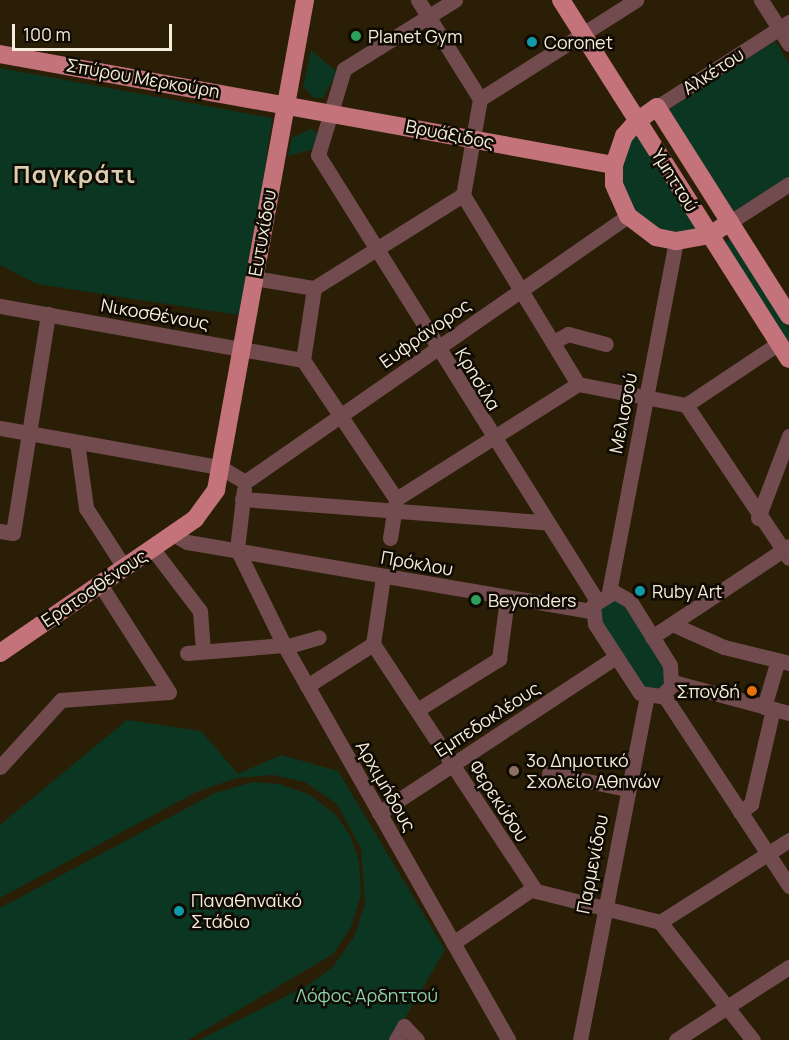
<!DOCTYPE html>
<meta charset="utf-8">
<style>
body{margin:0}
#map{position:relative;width:789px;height:1040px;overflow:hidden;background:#2a1f06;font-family:Manrope,sans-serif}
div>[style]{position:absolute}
.green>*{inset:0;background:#0b3622}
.minor>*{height:15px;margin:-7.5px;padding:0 7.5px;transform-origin:7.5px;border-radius:7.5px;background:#724b4e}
.major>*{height:18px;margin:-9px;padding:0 9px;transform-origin:9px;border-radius:9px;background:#c37379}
.dots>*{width:16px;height:16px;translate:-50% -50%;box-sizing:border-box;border:3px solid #0f0a02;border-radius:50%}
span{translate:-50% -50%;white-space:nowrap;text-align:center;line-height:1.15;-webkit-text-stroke:5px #0f0a02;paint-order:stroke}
.poi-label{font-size:18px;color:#f4eddd}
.left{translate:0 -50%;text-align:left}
.right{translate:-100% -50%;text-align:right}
.street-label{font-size:18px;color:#f4eddd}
.park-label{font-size:18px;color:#8dd2ac}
.district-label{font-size:24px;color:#dbcdaf;font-weight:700;letter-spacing:1.5px}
.scale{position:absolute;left:12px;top:24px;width:160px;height:27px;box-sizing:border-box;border:3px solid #f4eddd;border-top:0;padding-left:8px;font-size:18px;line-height:21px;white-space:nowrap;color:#f4eddd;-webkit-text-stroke:4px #0f0a02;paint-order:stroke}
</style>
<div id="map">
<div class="green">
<i style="clip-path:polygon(775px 41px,789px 64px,789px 176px,730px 214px,665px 112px)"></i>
<i style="clip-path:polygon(311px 50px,337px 72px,323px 98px,314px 98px,303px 86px)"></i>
<i style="clip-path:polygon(0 68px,272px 118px,245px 316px,37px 284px,0 265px)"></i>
<i style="clip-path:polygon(637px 121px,710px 235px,656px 237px,614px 184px)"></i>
<i style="clip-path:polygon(311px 129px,318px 133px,314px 149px,288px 156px,292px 138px)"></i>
<i style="clip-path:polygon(731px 238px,789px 329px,789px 358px,718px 247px)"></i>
<i style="clip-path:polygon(619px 597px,668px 667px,666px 687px,647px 691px,599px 621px,599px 604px)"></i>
<i style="clip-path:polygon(127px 720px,201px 731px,238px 774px,281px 755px,338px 771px,445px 950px,392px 1040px,199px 1040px,308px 985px,333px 967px,354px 937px,365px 904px,361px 849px,337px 804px,305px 782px,273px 775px,237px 778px,196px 792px,0 898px,0 825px)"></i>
<i style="clip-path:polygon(253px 782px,280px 784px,310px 795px,336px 815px,351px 837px,359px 862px,361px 895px,351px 927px,333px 954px,188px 1040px,0 1040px,0 908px,215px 793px)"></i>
</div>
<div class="minor">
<i style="left:418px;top:0;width:117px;rotate:57.9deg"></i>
<i style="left:480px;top:99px;width:97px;rotate:100deg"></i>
<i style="left:463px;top:195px;width:221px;rotate:58.7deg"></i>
<i style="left:455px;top:0;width:131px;rotate:148.1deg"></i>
<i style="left:344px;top:69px;width:90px;rotate:106.8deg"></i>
<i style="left:318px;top:155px;width:524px;rotate:57.95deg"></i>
<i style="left:761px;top:0;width:52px;rotate:57.5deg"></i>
<i style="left:480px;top:99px;width:185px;rotate:-32.4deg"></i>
<i style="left:657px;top:107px;width:157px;rotate:-32.8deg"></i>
<i style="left:730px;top:222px;width:70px;rotate:-32.8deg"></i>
<i style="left:254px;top:278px;width:61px;rotate:9.5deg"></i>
<i style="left:314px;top:288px;width:176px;rotate:-32deg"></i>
<i style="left:0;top:306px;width:308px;rotate:10.1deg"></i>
<i style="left:553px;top:342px;width:17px;rotate:-28deg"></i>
<i style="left:568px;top:334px;width:39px;rotate:15deg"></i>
<i style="left:303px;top:360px;width:167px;rotate:56.2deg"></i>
<i style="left:303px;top:360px;width:73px;rotate:-81.3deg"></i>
<i style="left:578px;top:384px;width:110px;rotate:11deg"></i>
<i style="left:686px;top:405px;width:184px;rotate:56.1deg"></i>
<i style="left:686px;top:405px;width:112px;rotate:-33.7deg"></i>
<i style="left:0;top:428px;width:223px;rotate:10.1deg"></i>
<i style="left:220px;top:467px;width:29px;rotate:31deg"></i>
<i style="left:77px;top:442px;width:67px;rotate:82.2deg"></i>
<i style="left:86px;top:508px;width:70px;rotate:57.2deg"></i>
<i style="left:245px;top:482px;width:466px;rotate:-34.8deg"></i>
<i style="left:242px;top:499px;width:303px;rotate:4.4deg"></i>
<i style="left:396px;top:499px;width:215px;rotate:-32.3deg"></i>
<i style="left:758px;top:518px;width:88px;rotate:-69.3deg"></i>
<i style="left:0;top:531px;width:13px;rotate:9deg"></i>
<i style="left:13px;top:533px;width:222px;rotate:-80.9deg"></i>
<i style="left:173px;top:534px;width:16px;rotate:30deg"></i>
<i style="left:187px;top:542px;width:411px;rotate:9.7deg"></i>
<i style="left:390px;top:538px;width:36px;rotate:-81deg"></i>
<i style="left:152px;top:548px;width:79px;rotate:52.7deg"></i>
<i style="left:200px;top:611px;width:40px;rotate:85.7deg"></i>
<i style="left:237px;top:549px;width:107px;rotate:63.9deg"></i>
<i style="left:284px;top:645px;width:454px;rotate:60.4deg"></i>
<i style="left:237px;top:549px;width:60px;rotate:-83.3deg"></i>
<i style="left:609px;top:592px;width:357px;rotate:-79.2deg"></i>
<i style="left:614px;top:592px;width:18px;rotate:29deg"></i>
<i style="left:630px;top:601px;width:75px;rotate:58deg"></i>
<i style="left:670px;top:665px;width:21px;rotate:87deg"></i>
<i style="left:671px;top:686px;width:14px;rotate:135deg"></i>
<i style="left:661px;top:696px;width:21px;rotate:-172deg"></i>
<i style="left:640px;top:693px;width:82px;rotate:-123.1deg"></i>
<i style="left:595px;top:624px;width:19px;rotate:-96deg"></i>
<i style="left:593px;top:605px;width:25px;rotate:-32deg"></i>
<i style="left:672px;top:624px;width:57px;rotate:23.9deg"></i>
<i style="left:724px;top:647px;width:67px;rotate:13.8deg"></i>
<i style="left:652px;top:637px;width:164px;rotate:-33.6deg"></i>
<i style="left:373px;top:644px;width:296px;rotate:56.6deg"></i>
<i style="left:536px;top:891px;width:128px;rotate:14deg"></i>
<i style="left:660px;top:922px;width:153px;rotate:-32.4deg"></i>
<i style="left:373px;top:644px;width:68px;rotate:-81.5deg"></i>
<i style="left:285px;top:647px;width:35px;rotate:-16deg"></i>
<i style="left:187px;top:653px;width:97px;rotate:-4.7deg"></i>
<i style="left:673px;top:682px;width:120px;rotate:15deg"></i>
<i style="left:307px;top:686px;width:78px;rotate:-32.5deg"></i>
<i style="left:663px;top:694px;width:230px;rotate:56.7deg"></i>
<i style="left:764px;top:707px;width:46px;rotate:-73.5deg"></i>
<i style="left:417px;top:710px;width:97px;rotate:-31.9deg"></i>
<i style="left:499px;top:659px;width:61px;rotate:-82.4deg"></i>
<i style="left:0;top:767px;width:91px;rotate:-47.7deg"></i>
<i style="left:61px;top:700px;width:108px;rotate:-4.2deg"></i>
<i style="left:169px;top:692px;width:128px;rotate:-122.6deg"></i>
<i style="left:549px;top:773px;width:79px;rotate:11.7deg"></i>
<i style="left:740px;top:812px;width:14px;rotate:-36deg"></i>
<i style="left:751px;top:804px;width:98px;rotate:-77deg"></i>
<i style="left:379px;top:813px;width:284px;rotate:-33.4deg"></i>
<i style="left:660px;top:922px;width:150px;rotate:51.8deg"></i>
<i style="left:453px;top:943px;width:96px;rotate:-34.4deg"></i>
<i style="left:396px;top:1040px;width:16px;rotate:-60deg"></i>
<i style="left:404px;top:1026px;width:19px;rotate:47deg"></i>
<i style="left:580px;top:1040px;width:350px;rotate:-79deg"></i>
<i style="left:676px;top:1040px;width:135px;rotate:-32.9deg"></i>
</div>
<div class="major">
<i style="left:561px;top:0;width:425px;rotate:57.6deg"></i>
<i style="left:0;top:54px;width:624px;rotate:10.25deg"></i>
<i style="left:730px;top:222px;width:24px;rotate:147deg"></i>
<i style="left:710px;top:235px;width:35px;rotate:170deg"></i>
<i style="left:676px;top:241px;width:20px;rotate:-169deg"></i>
<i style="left:656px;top:237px;width:35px;rotate:-143deg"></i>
<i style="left:628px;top:216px;width:35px;rotate:-114deg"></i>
<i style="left:614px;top:184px;width:19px;rotate:-90deg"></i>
<i style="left:614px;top:165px;width:31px;rotate:-71deg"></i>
<i style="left:624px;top:136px;width:20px;rotate:-49deg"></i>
<i style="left:637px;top:121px;width:24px;rotate:-35deg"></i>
<i style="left:657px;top:107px;width:247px;rotate:57.7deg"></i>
<i style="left:0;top:653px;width:237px;rotate:-34.5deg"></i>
<i style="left:195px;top:519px;width:36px;rotate:-54deg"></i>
<i style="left:216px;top:490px;width:498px;rotate:-79.7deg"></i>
</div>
<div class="dots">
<i style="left:356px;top:36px;background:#2e9e5b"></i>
<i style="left:532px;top:42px;background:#0f9aa8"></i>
<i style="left:640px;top:591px;background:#0f9aa8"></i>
<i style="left:476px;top:600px;background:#2e9e5b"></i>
<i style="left:752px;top:691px;background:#e8710a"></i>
<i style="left:514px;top:771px;background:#8d6e63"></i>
<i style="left:179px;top:911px;background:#0f9aa8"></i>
</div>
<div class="poi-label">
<span class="left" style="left:368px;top:36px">Planet Gym</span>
<span class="left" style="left:544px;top:42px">Coronet</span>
<span class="left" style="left:652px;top:591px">Ruby Art</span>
<span class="left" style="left:488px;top:600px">Beyonders</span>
<span class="right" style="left:740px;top:691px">Σπονδή</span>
<span class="left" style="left:526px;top:771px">3ο Δημοτικό<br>Σχολείο Αθηνών</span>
<span class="left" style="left:191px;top:911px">Παναθηναϊκό<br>Στάδιο</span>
</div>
<div class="street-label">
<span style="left:713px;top:71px;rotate:-33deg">Αλκέτου</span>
<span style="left:143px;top:78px;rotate:10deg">Σπύρου Μερκούρη</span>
<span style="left:450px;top:134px;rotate:11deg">Βρυάξιδος</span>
<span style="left:675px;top:180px;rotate:58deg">Υμηττού</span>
<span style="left:262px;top:233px;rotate:-80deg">Ευτυχίδου</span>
<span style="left:155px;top:314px;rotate:10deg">Νικοσθένους</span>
<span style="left:425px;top:333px;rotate:-35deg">Ευφράνορος</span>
<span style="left:478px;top:379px;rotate:59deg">Κρησίλα</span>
<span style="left:623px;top:413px;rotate:-79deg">Μελισσού</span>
<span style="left:417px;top:563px;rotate:10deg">Πρόκλου</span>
<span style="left:94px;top:588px;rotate:-34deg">Ερατοσθένους</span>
<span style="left:487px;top:719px;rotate:-33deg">Εμπεδοκλέους</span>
<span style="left:386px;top:786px;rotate:60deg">Αρχιμήδους</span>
<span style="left:499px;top:801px;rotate:57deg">Φερεκύδου</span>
<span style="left:592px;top:864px;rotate:-79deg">Παρμενίδου</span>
</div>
<div class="park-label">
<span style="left:367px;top:995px">Λόφος Αρδηττού</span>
</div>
<div class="district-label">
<span style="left:75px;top:174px">Παγκράτι</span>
</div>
<div class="scale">100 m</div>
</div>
